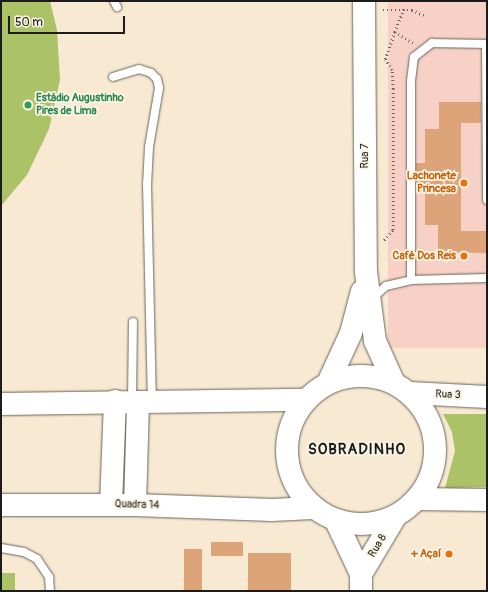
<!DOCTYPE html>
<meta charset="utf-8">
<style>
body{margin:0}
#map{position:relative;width:488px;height:592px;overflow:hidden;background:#f7e9d2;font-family:Pangolin,sans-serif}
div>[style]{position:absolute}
.built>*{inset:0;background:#f7d1c6;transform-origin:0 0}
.green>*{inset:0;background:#acc267;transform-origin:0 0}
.building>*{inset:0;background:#dda479;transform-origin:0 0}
.path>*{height:2.5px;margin-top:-1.25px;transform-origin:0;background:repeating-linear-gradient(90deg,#69645c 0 1px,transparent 0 4px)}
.roads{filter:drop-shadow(0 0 1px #69645c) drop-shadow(0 0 1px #69645c)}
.lane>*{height:8px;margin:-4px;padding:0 4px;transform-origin:4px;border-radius:4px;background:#fff}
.secondary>*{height:22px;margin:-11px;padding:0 11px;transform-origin:11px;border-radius:11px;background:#fff}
.secondary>.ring{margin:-11px;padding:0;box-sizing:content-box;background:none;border:22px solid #fff;border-radius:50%}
.dots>*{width:11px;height:11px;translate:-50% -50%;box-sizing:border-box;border:2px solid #fcf5e5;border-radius:50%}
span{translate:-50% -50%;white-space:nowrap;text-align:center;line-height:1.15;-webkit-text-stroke:3.5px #fcf5e5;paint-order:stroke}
.leisure-label{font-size:11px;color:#27864d;font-weight:700}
.left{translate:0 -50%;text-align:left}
.street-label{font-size:11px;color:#1c1c1c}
.food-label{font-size:11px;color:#c56008;font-weight:700}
.right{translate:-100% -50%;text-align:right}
.district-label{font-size:15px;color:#1c1c1c;font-weight:700;letter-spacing:1px}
.frame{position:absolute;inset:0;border:2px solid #1c1c1c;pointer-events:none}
.scale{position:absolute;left:8px;top:16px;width:117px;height:18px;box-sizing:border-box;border:2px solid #1c1c1c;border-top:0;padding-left:5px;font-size:12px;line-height:14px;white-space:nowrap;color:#1c1c1c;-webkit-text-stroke:3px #fcf5e5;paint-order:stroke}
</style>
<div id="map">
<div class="built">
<i style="left:388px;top:1px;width:99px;height:347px"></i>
</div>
<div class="green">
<i style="clip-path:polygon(1px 1px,50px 1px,57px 30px,60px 80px,49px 129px,27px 175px,1px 206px)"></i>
<i style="clip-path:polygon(443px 414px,487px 414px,487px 487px,445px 488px,455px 451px,452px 432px)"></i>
<i style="left:1px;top:573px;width:14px;height:18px"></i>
</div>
<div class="building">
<i style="clip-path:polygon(439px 102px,481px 102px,481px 123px,461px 123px,461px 231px,487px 231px,487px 253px,438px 252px,438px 225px,425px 225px,425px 191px,416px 191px,416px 163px,425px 163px,425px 129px,439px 129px)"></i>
<i style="left:211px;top:542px;width:32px;height:14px"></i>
<i style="left:184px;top:549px;width:18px;height:42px"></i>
<i style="left:248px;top:553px;width:43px;height:38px"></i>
</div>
<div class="path">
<i style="left:404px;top:9px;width:25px;rotate:111deg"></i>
<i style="left:395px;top:32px;width:21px;rotate:31deg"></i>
<i style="left:383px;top:10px;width:29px"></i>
<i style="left:412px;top:10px;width:13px;rotate:23deg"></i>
<i style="left:384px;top:240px;width:13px;rotate:-48deg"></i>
<i style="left:393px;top:230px;width:141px;rotate:-90deg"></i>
<i style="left:393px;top:89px;width:19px;rotate:-93deg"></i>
<i style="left:392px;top:70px;width:13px;rotate:-122deg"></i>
<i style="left:385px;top:59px;width:29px;rotate:-70deg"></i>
</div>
<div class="roads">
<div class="lane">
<i style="left:114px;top:1px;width:7px;rotate:63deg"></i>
<i style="left:486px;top:44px;width:156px;rotate:89.6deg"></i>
<i style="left:113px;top:77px;width:27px;rotate:-17deg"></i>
<i style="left:139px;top:69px;width:13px;rotate:18deg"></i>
<i style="left:151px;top:73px;width:8px;rotate:45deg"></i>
<i style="left:157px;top:79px;width:9px;rotate:77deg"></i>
<i style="left:159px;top:88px;width:60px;rotate:99.6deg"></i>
<i style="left:149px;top:147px;width:37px;rotate:93deg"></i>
<i style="left:147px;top:184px;width:217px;rotate:88.7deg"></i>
<i style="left:411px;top:280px;width:199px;rotate:-90deg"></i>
<i style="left:411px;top:81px;width:24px;rotate:-83deg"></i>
<i style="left:414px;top:57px;width:23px;rotate:-38deg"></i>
<i style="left:432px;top:43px;width:55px;rotate:1deg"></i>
<i style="left:374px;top:301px;width:8px;rotate:-67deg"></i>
<i style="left:377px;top:294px;width:12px;rotate:-42deg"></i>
<i style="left:386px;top:286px;width:26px;rotate:-13deg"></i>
<i style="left:411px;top:280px;width:76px;rotate:-1.5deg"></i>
<i style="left:132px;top:401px;width:79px;rotate:-89.3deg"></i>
<i style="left:1px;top:548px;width:23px;rotate:10deg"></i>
<i style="left:24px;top:552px;width:15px;rotate:28deg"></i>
<i style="left:37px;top:559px;width:22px;rotate:56deg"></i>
<i style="left:49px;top:577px;width:14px;rotate:86deg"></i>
</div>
<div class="secondary">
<i style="left:364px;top:1px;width:271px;rotate:89.6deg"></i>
<i style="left:366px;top:272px;width:70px;rotate:82.6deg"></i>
<i style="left:375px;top:341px;width:46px;rotate:65.7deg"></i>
<i class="ring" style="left:287px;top:376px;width:126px;height:126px"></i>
<i style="left:328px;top:383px;width:55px;rotate:-65.3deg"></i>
<i style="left:351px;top:333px;width:43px;rotate:-75.3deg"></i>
<i style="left:410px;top:393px;width:77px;rotate:3deg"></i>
<i style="left:1px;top:404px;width:305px;rotate:-0.8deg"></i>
<i style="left:417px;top:499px;width:70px;rotate:0.8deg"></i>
<i style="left:1px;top:505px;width:134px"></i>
<i style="left:135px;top:505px;width:137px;rotate:2.1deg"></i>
<i style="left:272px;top:510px;width:41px;rotate:-2.8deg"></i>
<i style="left:111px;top:505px;width:104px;rotate:-87.8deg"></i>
<i style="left:135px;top:505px;width:103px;rotate:-88.3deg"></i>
<i style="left:336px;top:521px;width:59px;rotate:64.7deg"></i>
<i style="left:361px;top:574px;width:17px;rotate:90deg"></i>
<i style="left:361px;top:574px;width:66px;rotate:-59.2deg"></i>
</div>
</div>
<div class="dots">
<i style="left:28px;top:105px;background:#2e9e5b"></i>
<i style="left:464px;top:183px;background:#e8710a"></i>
<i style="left:464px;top:256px;background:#e8710a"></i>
<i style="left:449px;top:554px;background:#e8710a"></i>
</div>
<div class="leisure-label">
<span class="left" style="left:36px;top:105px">Estádio Augustinho<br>Pires de Lima</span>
</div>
<div class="street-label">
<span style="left:365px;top:156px;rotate:-90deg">Rua 7</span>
<span style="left:448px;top:395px;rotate:2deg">Rua 3</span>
<span style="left:137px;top:505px;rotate:2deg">Quadra 14</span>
<span style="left:378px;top:546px;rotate:-59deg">Rua 8</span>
</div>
<div class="food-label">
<span class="right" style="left:456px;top:183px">Lachonete<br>Princesa</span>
<span class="right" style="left:456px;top:256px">Café Dos Reis</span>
<span class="right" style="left:441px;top:554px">+ Açaí</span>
</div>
<div class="district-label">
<span style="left:357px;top:450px">SOBRADINHO</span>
</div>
<div class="frame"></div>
<div class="scale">50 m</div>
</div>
